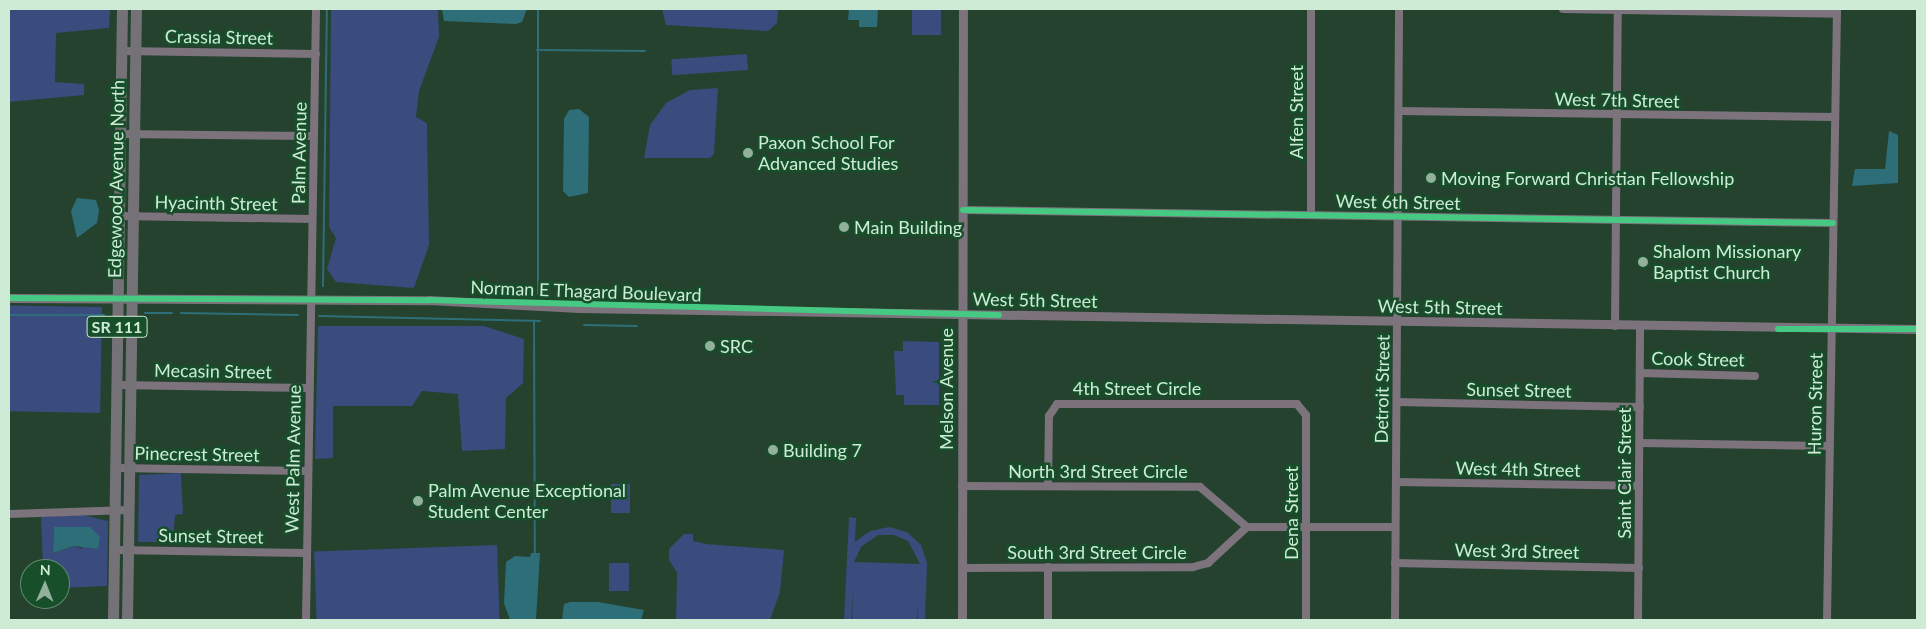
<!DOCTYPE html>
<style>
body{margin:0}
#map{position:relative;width:1926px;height:629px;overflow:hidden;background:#24422e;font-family:Lato,sans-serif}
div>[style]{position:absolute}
.green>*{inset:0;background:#3a4b7e;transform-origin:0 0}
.water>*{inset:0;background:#2e6e78}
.stream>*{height:2px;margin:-1px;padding:0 1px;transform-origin:1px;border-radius:1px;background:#2e6e78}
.minor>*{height:8px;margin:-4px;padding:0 4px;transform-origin:4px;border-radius:4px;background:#7c737c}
.tertiary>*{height:9px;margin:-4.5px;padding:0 4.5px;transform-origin:4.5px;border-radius:4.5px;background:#7c737c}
.primary>*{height:11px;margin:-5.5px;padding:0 5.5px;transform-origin:5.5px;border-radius:5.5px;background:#757277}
.cycleway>*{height:6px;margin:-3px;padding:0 3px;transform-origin:3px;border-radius:3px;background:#46c982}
.dots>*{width:14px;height:14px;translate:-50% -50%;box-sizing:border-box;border:2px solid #174f2b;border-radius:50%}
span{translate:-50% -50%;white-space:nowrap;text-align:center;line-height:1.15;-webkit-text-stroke:5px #174f2b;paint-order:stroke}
.shield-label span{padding:1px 4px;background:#174f2b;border:1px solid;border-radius:4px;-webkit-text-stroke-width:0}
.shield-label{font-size:16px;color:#ceebd5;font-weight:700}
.street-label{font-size:18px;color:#ceebd5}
.poi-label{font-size:18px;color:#ceebd5}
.left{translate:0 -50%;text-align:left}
.frame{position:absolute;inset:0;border:10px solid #ceebd5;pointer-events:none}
.north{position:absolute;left:20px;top:559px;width:50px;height:50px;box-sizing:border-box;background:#174f2b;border:1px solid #608d6f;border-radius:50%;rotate:1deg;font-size:14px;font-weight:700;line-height:20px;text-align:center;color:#ceebd5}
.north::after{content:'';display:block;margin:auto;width:18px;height:22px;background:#92b09b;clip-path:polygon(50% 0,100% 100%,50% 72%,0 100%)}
</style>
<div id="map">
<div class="green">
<i style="clip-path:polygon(9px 9px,110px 9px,109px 28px,56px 33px,55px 82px,84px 84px,84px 95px,9px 102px)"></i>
<i style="clip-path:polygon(331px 9px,438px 9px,439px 37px,419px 91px,416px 117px,427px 123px,429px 245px,414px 288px,336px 282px,327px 269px,336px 238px,329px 227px)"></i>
<i style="clip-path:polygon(662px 9px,778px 9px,777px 23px,768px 31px,666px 25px)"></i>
<i style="left:912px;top:9px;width:29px;height:26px"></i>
<i style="left:747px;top:54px;width:16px;height:76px;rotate:86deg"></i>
<i style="clip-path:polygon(718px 88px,714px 154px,710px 158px,644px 158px,650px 125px,666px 103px,690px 90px)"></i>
<i style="left:102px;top:307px;width:106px;height:93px;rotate:91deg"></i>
<i style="clip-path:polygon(318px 326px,484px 326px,524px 339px,523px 383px,506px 398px,505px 449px,462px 451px,458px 394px,422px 391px,412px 406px,333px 406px,333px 458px,315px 459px)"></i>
<i style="clip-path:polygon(903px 341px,939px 342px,939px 405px,904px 405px,904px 395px,896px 395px,894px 351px,903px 351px)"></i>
<i style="clip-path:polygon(181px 473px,183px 514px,175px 515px,173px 542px,138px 542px,139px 475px)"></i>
<i style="left:611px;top:484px;width:19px;height:29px"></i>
<i style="clip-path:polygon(evenodd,82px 515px,108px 521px,107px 586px,60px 588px,60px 569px,43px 569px,41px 516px,82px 515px,54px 527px,86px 527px,82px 549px,75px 546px,53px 553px,54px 527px)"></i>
<i style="clip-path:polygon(evenodd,849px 517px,856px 518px,855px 542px,870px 531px,889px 527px,907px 532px,921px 545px,927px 563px,925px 620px,918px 620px,918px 605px,917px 620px,852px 620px,853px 587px,851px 620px,844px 620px,849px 517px,878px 535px,894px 535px,908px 541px,920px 564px,854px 562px,861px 547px,878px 535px)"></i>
<i style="clip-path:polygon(684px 534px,693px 534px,693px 541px,706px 544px,784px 550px,780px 592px,770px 620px,676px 620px,677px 573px,669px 560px,669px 549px)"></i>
<i style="left:497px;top:545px;width:75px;height:183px;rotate:88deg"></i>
<i style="left:609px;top:563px;width:20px;height:28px"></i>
</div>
<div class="water">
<i style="clip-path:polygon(442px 9px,527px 9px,522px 22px,516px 24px,444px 21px)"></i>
<i style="clip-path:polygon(849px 9px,878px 9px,877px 27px,859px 27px,859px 20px,848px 20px)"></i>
<i style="clip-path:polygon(579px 109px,589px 117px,588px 193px,569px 197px,563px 191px,564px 119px,569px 110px)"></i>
<i style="clip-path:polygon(1889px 131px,1898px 135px,1898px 183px,1852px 186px,1855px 169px,1885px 169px)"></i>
<i style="clip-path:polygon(77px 198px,96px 200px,99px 210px,97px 223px,77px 238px,71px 211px)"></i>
<i style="clip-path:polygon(54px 527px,90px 527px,100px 537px,98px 549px,74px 546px,53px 553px)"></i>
<i style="clip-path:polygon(531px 553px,540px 553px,536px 620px,510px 620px,504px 603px,506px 562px,515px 556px,530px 557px)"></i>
<i style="clip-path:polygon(570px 602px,598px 602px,644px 610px,641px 620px,562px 620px,564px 604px)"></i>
</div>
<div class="stream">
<i style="left:537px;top:50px;width:108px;rotate:0.5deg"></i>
<i style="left:323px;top:286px;width:277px;rotate:-89.2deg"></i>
<i style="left:538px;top:294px;width:285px;rotate:-90deg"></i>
<i style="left:145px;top:313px;width:27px"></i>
<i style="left:181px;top:313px;width:117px;rotate:1deg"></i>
<i style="left:9px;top:315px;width:95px"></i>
<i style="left:319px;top:316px;width:221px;rotate:1.3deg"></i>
<i style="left:534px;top:322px;width:231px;rotate:89.8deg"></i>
<i style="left:584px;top:325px;width:53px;rotate:1.1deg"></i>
</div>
<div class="minor">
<i style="left:1563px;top:9px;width:274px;rotate:1deg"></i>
<i style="left:121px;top:51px;width:195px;rotate:0.9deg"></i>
<i style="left:1399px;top:111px;width:436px;rotate:0.8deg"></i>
<i style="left:120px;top:134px;width:194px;rotate:0.6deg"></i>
<i style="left:963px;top:210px;width:870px;rotate:0.86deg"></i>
<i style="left:1311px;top:215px;width:206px;rotate:-90deg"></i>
<i style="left:119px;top:216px;width:193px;rotate:0.9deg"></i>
<i style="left:1615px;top:326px;width:317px;rotate:-89.5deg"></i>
<i style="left:1640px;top:373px;width:115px;rotate:1.5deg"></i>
<i style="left:116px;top:385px;width:193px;rotate:0.9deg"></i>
<i style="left:1397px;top:402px;width:243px;rotate:1.2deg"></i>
<i style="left:1640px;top:443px;width:189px;rotate:0.9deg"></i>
<i style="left:115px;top:468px;width:193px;rotate:0.9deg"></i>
<i style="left:1396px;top:482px;width:243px;rotate:0.9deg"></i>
<i style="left:962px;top:486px;width:238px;rotate:0.2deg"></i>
<i style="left:1200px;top:487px;width:62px;rotate:40.4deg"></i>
<i style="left:1247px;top:527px;width:148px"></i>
<i style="left:1048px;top:486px;width:70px;rotate:-89.2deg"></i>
<i style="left:1049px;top:416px;width:14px;rotate:-56deg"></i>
<i style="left:1057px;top:404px;width:240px"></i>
<i style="left:1297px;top:404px;width:14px;rotate:51deg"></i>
<i style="left:1306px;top:415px;width:205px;rotate:90deg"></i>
<i style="left:9px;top:514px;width:120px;rotate:-1.9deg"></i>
<i style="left:114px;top:550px;width:193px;rotate:0.9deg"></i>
<i style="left:1395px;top:563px;width:244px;rotate:1.2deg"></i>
<i style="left:962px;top:568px;width:231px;rotate:-0.2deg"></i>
<i style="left:1193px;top:567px;width:16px;rotate:-15deg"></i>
<i style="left:1208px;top:563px;width:53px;rotate:-42.7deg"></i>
<i style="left:306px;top:620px;width:611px;rotate:-89.06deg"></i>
<i style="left:1048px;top:620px;width:53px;rotate:-90deg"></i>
<i style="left:1395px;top:620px;width:611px;rotate:-89.62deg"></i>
<i style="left:1638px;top:620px;width:294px;rotate:-89.6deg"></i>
<i style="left:1827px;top:620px;width:611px;rotate:-89.06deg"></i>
</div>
<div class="tertiary">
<i style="left:9px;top:298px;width:420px;rotate:0.3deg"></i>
<i style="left:429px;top:300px;width:150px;rotate:3.1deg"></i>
<i style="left:579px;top:308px;width:1338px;rotate:0.9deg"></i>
<i style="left:962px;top:620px;width:611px;rotate:-89.91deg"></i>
</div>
<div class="primary">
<i style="left:113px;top:620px;width:611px;rotate:-89.16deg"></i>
<i style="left:127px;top:620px;width:611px;rotate:-89.16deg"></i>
</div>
<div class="cycleway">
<i style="left:963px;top:210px;width:870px;rotate:0.86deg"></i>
<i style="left:9px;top:298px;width:420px;rotate:0.3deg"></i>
<i style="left:429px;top:300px;width:570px;rotate:1.51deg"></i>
<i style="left:1778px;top:329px;width:139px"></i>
</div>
<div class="dots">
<i style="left:748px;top:153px;background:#92b09b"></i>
<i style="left:1431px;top:178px;background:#92b09b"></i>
<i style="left:844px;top:227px;background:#92b09b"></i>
<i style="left:1643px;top:262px;background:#92b09b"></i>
<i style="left:710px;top:346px;background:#92b09b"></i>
<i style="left:773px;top:450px;background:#92b09b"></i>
<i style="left:418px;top:501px;background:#92b09b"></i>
</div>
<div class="shield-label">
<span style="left:117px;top:327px">SR 111</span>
</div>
<div class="street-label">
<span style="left:219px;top:37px;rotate:1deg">Crassia Street</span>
<span style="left:1617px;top:100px;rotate:1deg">West 7th Street</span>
<span style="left:1296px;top:112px;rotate:-90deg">Alfen Street</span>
<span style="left:299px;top:153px;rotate:-89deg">Palm Avenue</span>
<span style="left:116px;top:179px;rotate:-89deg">Edgewood Avenue North</span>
<span style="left:1398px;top:202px;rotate:1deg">West 6th Street</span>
<span style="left:216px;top:203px;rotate:1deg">Hyacinth Street</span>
<span style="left:586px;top:291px;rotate:2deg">Norman E Thagard Boulevard</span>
<span style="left:1035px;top:300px;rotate:1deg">West 5th Street</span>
<span style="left:1440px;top:307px;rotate:1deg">West 5th Street</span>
<span style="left:1698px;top:359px;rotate:1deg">Cook Street</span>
<span style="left:213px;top:371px;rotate:1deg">Mecasin Street</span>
<span style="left:1137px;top:388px">4th Street Circle</span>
<span style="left:946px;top:389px;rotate:-90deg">Melson Avenue</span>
<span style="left:1382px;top:389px;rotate:-89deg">Detroit Street</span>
<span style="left:1519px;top:390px;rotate:1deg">Sunset Street</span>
<span style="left:1815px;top:404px;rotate:-89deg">Huron Street</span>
<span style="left:197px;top:454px;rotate:1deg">Pinecrest Street</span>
<span style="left:293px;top:459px;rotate:-89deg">West Palm Avenue</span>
<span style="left:1518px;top:469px;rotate:1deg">West 4th Street</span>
<span style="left:1098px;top:471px">North 3rd Street Circle</span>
<span style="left:1624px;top:473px;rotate:-90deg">Saint Clair Street</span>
<span style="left:1291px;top:513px;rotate:-90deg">Dena Street</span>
<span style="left:211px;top:536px;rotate:1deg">Sunset Street</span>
<span style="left:1517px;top:551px;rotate:1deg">West 3rd Street</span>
<span style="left:1097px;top:552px">South 3rd Street Circle</span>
</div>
<div class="poi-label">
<span class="left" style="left:758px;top:153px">Paxon School For<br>Advanced Studies</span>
<span class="left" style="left:1441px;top:178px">Moving Forward Christian Fellowship</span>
<span class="left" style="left:854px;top:227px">Main Building</span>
<span class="left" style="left:1653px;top:262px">Shalom Missionary<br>Baptist Church</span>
<span class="left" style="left:720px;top:346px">SRC</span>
<span class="left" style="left:783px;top:450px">Building 7</span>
<span class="left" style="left:428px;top:501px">Palm Avenue Exceptional<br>Student Center</span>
</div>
<div class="frame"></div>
<div class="north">N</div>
</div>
